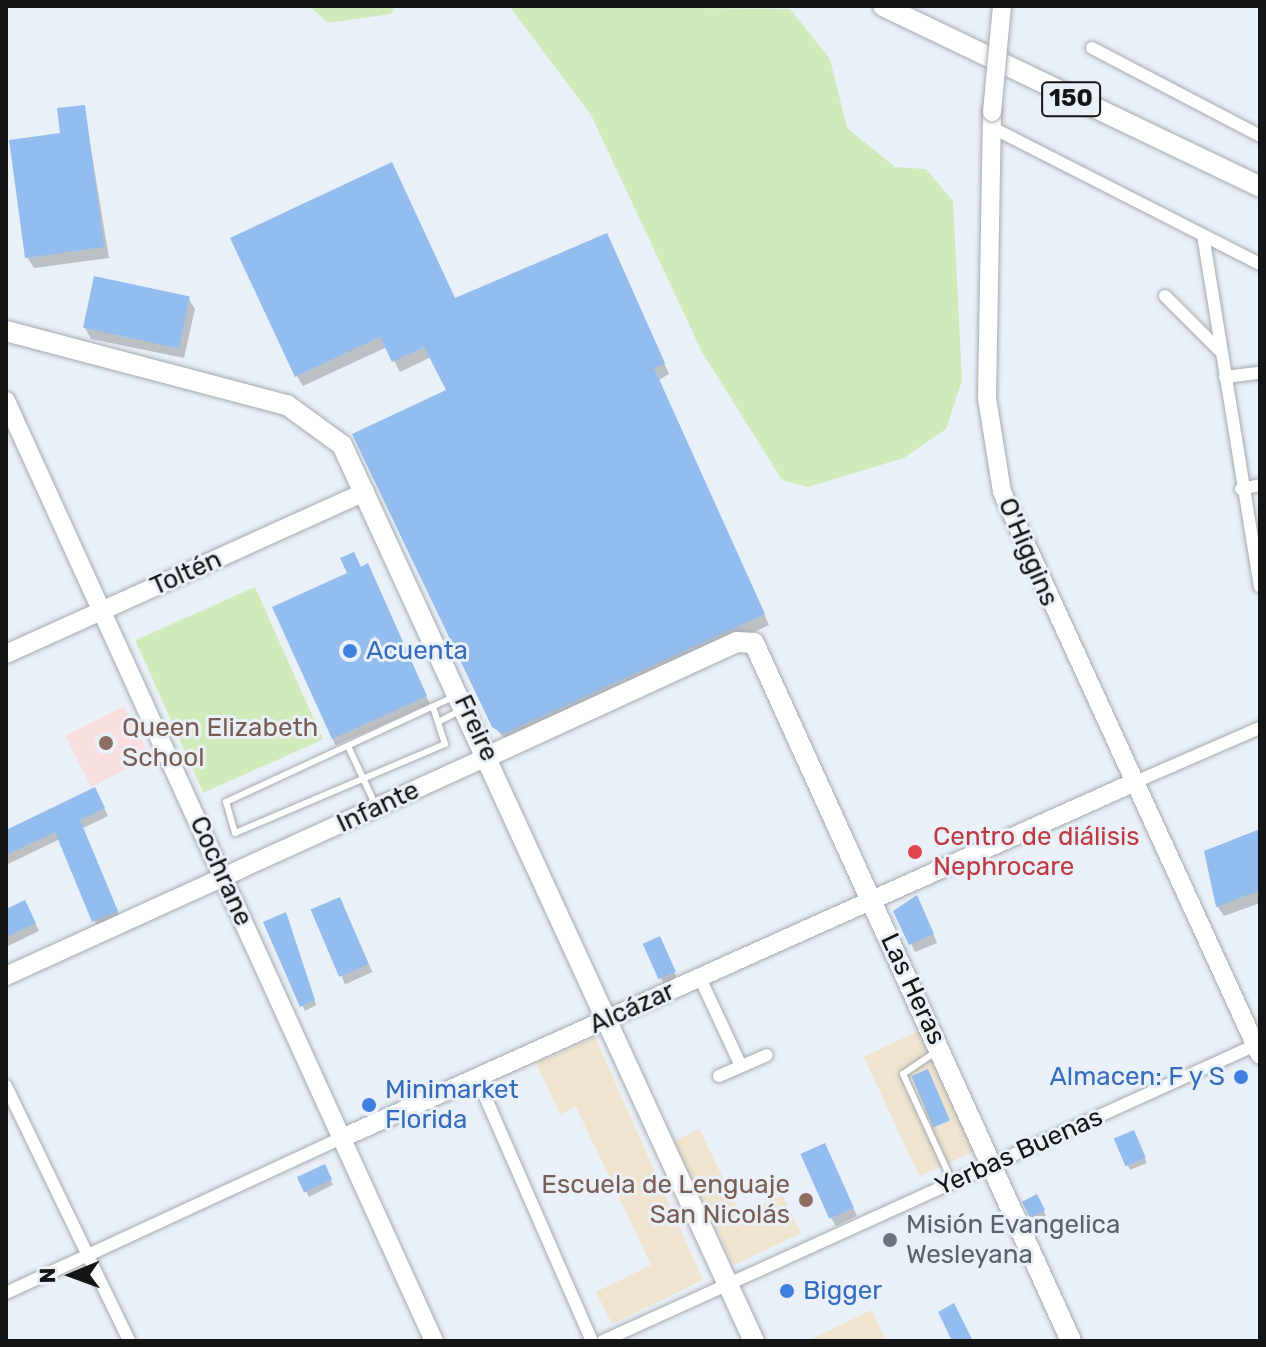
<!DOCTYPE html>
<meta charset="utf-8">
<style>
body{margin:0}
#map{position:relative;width:1266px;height:1347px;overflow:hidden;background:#eaf0f7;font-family:Rubik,sans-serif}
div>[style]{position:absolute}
.commercial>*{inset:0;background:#efe4cf;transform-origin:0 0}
.education>*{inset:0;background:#f9dee0;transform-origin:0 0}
.green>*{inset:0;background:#d1eaba;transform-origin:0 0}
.shadow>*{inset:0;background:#0003;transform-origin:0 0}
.building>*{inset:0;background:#93bdee;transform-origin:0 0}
.roads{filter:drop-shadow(0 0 2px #a5abb1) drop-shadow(0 0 2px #a5abb1)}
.lane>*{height:6px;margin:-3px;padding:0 3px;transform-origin:3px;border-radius:3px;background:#fff}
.street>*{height:12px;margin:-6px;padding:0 6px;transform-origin:6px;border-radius:6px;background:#fff}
.secondary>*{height:18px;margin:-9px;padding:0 9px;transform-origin:9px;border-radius:9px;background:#fff}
.primary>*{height:20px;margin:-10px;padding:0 10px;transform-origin:10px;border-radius:10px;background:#fff}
.bridges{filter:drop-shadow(0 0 2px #a5abb1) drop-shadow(0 0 2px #a5abb1)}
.secondary-bridge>*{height:18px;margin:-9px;padding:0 9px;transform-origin:9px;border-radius:9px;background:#fff}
.dots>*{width:22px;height:22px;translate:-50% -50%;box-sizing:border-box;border:4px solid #eaf0f7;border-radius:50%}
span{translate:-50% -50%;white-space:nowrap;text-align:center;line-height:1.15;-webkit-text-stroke:6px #eaf0f7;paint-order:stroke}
.shield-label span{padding:2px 6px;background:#eaf0f7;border:2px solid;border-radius:6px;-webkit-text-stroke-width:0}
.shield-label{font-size:24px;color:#131517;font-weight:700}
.street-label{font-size:26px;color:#131517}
.shop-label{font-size:26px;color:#366cbe}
.left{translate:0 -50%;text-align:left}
.right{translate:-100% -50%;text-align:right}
.education-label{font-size:26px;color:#785e54}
.health-label{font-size:26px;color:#be3a42}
.worship-label{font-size:26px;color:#5b616d}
.frame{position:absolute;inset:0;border:8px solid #131517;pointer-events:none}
.north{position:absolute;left:32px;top:1235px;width:80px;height:80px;-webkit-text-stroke:6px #eaf0f7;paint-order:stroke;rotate:269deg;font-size:22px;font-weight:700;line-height:32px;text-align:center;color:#131517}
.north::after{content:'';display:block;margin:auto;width:28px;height:36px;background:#131517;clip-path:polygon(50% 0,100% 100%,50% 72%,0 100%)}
</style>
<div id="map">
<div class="commercial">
<i style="left:919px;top:1031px;width:132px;height:61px;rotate:65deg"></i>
<i style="clip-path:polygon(595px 1037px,703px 1280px,612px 1324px,596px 1292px,651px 1265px,576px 1107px,560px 1114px,536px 1063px)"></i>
<i style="clip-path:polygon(699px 1129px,741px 1215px,782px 1195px,801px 1233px,734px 1265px,674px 1141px)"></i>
<i style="clip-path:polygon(872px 1310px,886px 1341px,807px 1341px)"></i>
</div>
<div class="education">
<i style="left:124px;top:706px;width:57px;height:66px;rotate:63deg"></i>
</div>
<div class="green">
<i style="clip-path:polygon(309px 6px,396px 6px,391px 14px,328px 23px)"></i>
<i style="clip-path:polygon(509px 6px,790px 9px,830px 59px,847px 128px,895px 167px,926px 169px,953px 201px,962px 380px,946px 429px,904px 458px,808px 487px,782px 480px,702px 352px,591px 115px)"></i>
<i style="left:255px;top:587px;width:167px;height:131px;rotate:66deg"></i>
</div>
<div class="shadow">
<i style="clip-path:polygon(84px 107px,109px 258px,34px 268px,27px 257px,62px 135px)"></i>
<i style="clip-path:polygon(613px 247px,669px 374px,659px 380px,769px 625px,510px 744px,494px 727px,448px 391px,431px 357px,400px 372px,387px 347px,303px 386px,297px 376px,455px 300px)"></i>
<i style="clip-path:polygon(188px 298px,195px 309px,184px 358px,91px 339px,85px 328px)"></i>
<i style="left:372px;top:574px;width:142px;height:103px;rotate:66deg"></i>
<i style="clip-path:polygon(99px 797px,108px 816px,83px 828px,121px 919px,98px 929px,60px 839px,6px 865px,6px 832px)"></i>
<i style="clip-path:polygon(1260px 831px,1260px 903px,1224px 916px,1217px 906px)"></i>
<i style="clip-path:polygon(921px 905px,937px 943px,915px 952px,896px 911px)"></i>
<i style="left:344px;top:908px;width:70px;height:30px;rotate:66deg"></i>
<i style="clip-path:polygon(29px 910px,39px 931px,6px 947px,6px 912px)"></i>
<i style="clip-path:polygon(288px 919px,316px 1005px,305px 1011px,265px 923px)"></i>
<i style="clip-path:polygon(662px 944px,677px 978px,664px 984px,645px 945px)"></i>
<i style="clip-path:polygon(1136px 1138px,1147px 1163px,1130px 1170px,1117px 1140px)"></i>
<i style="clip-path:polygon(828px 1153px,857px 1216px,836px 1226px,831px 1218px)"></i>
<i style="left:324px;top:1167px;width:20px;height:27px;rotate:63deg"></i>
<i style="left:1036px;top:1196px;width:22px;height:13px;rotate:63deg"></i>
</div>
<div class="building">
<i style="clip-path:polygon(85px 105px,104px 247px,25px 258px,9px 140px,60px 133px,57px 108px)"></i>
<i style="clip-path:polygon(392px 162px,455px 298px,607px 233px,665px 363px,654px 368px,765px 614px,503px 734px,492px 727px,352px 434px,446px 390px,424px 347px,392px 362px,380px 337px,295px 377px,230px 238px)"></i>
<i style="left:94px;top:276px;width:98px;height:53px;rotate:12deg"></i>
<i style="clip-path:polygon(354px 552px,361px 567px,368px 563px,427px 696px,332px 739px,272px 607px,347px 573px,340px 558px)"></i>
<i style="clip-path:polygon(95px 787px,105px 808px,80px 820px,118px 911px,92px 922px,55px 832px,6px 855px,6px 830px)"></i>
<i style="clip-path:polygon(1260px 829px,1260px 890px,1216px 907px,1204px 851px)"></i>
<i style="clip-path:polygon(917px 895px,934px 934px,909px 945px,893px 911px)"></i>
<i style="left:340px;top:897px;width:73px;height:32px;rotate:67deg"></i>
<i style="clip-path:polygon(25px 900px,36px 923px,6px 937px,6px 909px)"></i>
<i style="clip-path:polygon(286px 912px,315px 1000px,300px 1007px,263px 922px)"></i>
<i style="left:660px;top:936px;width:39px;height:19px;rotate:66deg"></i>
<i style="left:928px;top:1069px;width:56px;height:18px;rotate:67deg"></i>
<i style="left:372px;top:1096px;width:13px;height:14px;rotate:63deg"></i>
<i style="left:1134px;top:1130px;width:30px;height:22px;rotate:67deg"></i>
<i style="left:825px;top:1143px;width:71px;height:27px;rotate:66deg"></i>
<i style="left:325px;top:1164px;width:17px;height:31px;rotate:65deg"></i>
<i style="left:1037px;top:1194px;width:18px;height:17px;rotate:63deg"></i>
<i style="clip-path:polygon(954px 1303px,973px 1341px,952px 1341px,938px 1312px)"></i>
</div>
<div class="roads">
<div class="lane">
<i style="left:433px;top:707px;width:39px;rotate:72deg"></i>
<i style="left:445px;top:744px;width:228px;rotate:157deg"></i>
<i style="left:235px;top:833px;width:32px;rotate:-106deg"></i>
<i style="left:226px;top:802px;width:250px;rotate:-24.8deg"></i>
<i style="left:440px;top:721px;width:25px;rotate:-27deg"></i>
<i style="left:348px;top:746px;width:64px;rotate:65deg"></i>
<i style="left:937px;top:1051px;width:41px;rotate:145.9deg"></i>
<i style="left:903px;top:1074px;width:118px;rotate:65.4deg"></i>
</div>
<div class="street">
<i style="left:1092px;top:48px;width:190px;rotate:27.6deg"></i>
<i style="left:991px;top:127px;width:302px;rotate:27deg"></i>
<i style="left:1203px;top:235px;width:356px;rotate:80.8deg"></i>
<i style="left:1165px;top:296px;width:79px;rotate:45deg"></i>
<i style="left:1225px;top:377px;width:35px;rotate:-7deg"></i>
<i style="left:1241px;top:489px;width:19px;rotate:-12deg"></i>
<i style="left:1135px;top:782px;width:136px;rotate:-23.4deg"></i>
<i style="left:700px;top:978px;width:97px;rotate:65deg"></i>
<i style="left:719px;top:1076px;width:52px;rotate:-23.6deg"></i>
<i style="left:477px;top:1078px;width:287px;rotate:66.4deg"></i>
<i style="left:6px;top:1086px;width:283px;rotate:64.2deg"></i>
<i style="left:6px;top:1293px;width:370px;rotate:-24.8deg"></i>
<i style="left:603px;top:1341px;width:721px;rotate:-24.4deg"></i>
</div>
<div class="secondary">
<i style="left:992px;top:112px;width:286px;rotate:91deg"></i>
<i style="left:987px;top:398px;width:95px;rotate:80.9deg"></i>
<i style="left:1002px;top:492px;width:619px;rotate:65.38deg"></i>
<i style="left:6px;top:401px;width:1033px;rotate:65.52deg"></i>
<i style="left:6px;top:654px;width:394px;rotate:-24.3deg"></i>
<i style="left:6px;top:976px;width:531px;rotate:-24.49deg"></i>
<i style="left:342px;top:1138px;width:869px;rotate:-24.18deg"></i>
</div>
<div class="primary">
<i style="left:883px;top:6px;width:418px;rotate:25.6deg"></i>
<i style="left:6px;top:331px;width:291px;rotate:14.8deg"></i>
<i style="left:287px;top:405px;width:68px;rotate:36deg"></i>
<i style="left:342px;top:445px;width:986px;rotate:65.31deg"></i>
<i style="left:489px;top:756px;width:273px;rotate:-24.7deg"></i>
<i style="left:737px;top:642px;width:17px;rotate:3deg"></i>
<i style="left:754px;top:643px;width:767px;rotate:65.57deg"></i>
</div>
</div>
<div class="bridges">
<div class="secondary-bridge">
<i style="left:992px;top:112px;width:106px;rotate:-84.6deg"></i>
</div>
</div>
<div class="dots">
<i style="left:350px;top:651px;background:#3f7fe0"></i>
<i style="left:106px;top:743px;background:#8d6e63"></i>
<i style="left:915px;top:852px;background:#e0444e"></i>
<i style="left:1241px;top:1077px;background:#3f7fe0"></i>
<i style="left:369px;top:1105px;background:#3f7fe0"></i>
<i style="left:806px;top:1200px;background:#8d6e63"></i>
<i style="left:890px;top:1240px;background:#6b7280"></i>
<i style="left:787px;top:1291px;background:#3f7fe0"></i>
</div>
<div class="shield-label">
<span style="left:1071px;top:99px">150</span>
</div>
<div class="street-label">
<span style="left:1028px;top:552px;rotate:67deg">O'Higgins</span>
<span style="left:186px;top:573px;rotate:-24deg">Toltén</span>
<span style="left:476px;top:728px;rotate:65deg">Freire</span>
<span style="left:378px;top:807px;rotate:-25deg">Infante</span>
<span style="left:221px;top:871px;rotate:66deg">Cochrane</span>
<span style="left:913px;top:989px;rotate:65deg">Las Heras</span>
<span style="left:632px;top:1008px;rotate:-24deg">Alcázar</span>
<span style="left:1019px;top:1152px;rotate:-24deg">Yerbas Buenas</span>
</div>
<div class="shop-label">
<span class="left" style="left:366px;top:651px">Acuenta</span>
<span class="right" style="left:1225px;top:1077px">Almacen: F y S</span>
<span class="left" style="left:385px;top:1105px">Minimarket<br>Florida</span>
<span class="left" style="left:803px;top:1291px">Bigger</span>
</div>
<div class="education-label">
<span class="left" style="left:122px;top:743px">Queen Elizabeth<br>School</span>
<span class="right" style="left:790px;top:1200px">Escuela de Lenguaje<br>San Nicolás</span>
</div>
<div class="health-label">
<span class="left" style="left:933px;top:852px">Centro de diálisis<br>Nephrocare</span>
</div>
<div class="worship-label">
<span class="left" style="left:906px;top:1240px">Misión Evangelica<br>Wesleyana</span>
</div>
<div class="frame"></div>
<div class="north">N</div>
</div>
